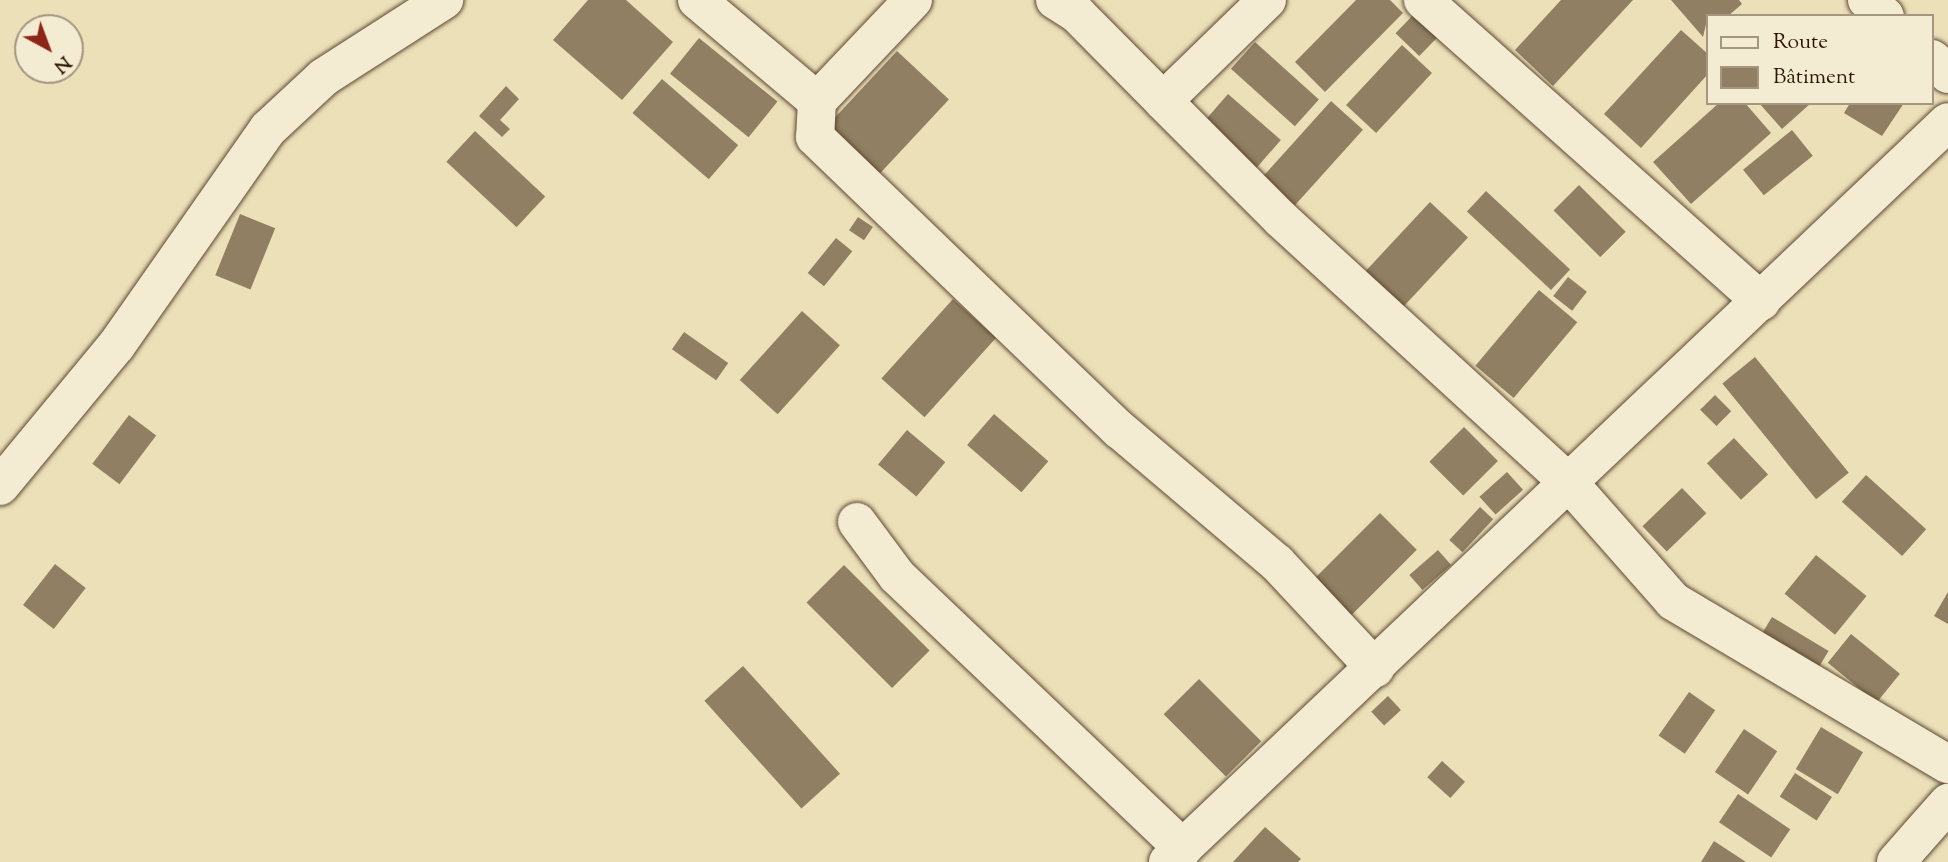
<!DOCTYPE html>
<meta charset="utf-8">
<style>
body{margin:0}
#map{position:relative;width:1948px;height:862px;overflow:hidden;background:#ece0b9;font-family:"Sorts Mill Goudy",serif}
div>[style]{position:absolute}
.building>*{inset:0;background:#907f62;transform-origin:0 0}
.roads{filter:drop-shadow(0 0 2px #5d4831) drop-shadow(0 0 2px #5d4831)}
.minor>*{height:38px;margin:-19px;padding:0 19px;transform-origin:19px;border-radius:19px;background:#f3ebd2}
span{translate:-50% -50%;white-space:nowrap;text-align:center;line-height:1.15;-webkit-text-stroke:7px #f3ebd2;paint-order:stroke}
.legend{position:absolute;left:1706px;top:14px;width:228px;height:91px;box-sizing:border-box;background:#f3ebd2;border:2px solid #a49680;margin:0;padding:9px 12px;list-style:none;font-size:21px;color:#2d1604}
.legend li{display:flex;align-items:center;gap:14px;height:35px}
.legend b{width:35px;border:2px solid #a49680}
.north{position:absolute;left:14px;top:14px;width:70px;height:70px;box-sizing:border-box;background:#f3ebd2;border:2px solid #a49680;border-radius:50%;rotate:139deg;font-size:19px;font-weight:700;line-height:28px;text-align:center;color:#2d1604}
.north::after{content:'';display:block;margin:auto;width:24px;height:32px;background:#8f2418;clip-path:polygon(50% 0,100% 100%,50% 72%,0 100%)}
</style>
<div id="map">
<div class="building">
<i style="clip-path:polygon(588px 0,626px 0,673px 42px,622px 100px,553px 40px)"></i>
<i style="clip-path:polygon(1356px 0,1390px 0,1403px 13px,1325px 92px,1295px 62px)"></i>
<i style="clip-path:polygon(1561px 0,1633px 0,1553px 86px,1515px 50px)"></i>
<i style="clip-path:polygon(1671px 0,1739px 0,1742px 4px,1728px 16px,1708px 16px,1703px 37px)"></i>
<i style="left:1415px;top:13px;width:33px;height:28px;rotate:44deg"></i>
<i style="clip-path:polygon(1681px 30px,1708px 54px,1708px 74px,1641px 148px,1604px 114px)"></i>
<i style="left:699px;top:38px;width:101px;height:46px;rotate:39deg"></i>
<i style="left:1255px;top:42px;width:86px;height:36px;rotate:42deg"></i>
<i style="left:1402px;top:45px;width:41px;height:82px;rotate:43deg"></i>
<i style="left:897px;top:51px;width:71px;height:106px;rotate:43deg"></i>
<i style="left:662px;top:79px;width:101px;height:45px;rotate:41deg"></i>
<i style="clip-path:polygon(506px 86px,519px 99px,500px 120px,510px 129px,502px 137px,479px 116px)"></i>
<i style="left:1228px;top:94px;width:70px;height:44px;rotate:41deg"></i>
<i style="left:1331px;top:101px;width:43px;height:109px;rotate:42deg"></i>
<i style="clip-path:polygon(1719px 103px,1745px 103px,1771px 133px,1691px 204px,1653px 162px)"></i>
<i style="clip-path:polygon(1759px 103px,1811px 103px,1782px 129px)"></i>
<i style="clip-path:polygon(1850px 103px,1904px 103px,1882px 136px,1844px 113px)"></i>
<i style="left:1792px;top:130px;width:33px;height:63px;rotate:51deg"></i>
<i style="left:475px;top:131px;width:96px;height:42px;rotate:43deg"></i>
<i style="left:1579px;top:185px;width:66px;height:36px;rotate:45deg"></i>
<i style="left:1486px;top:191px;width:115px;height:28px;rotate:43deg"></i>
<i style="left:1430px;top:202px;width:52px;height:100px;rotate:43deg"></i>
<i style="left:240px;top:214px;width:38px;height:66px;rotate:22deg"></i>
<i style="left:858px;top:217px;width:18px;height:16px;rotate:34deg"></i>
<i style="left:836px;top:238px;width:21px;height:45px;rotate:39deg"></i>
<i style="left:1568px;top:277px;width:24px;height:24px;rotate:38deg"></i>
<i style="left:1539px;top:290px;width:50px;height:99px;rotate:40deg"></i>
<i style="left:953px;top:299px;width:58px;height:107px;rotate:42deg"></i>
<i style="left:802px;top:311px;width:51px;height:93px;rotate:42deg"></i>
<i style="left:684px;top:332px;width:54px;height:21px;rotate:35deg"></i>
<i style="left:1755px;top:357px;width:149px;height:42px;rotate:51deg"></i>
<i style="left:1715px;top:395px;width:23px;height:21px;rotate:45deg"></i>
<i style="left:994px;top:414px;width:72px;height:41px;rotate:41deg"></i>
<i style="left:129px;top:415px;width:34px;height:61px;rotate:37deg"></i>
<i style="left:1464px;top:427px;width:48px;height:49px;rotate:45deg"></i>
<i style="left:907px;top:430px;width:50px;height:45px;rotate:40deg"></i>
<i style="left:1734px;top:438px;width:50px;height:37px;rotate:47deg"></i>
<i style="left:1507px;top:472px;width:24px;height:37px;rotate:48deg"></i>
<i style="left:1866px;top:475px;width:81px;height:36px;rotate:42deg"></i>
<i style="left:1682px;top:488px;width:35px;height:55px;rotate:46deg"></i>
<i style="left:1480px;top:507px;width:18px;height:45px;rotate:43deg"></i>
<i style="left:1380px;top:513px;width:52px;height:95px;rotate:45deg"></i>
<i style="left:1438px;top:550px;width:20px;height:38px;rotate:49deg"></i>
<i style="left:1816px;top:555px;width:65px;height:50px;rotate:39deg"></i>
<i style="left:55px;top:564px;width:39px;height:52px;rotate:38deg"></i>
<i style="left:844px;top:565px;width:121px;height:53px;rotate:45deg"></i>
<i style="clip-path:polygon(1948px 592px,1948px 624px,1934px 616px)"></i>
<i style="left:1772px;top:617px;width:66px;height:19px;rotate:31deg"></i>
<i style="left:1851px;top:634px;width:63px;height:37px;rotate:39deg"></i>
<i style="left:743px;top:666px;width:145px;height:52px;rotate:48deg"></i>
<i style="left:1199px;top:679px;width:88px;height:50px;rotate:45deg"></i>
<i style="left:1689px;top:692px;width:32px;height:53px;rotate:35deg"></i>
<i style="left:1388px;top:696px;width:19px;height:23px;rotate:47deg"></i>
<i style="left:1821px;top:727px;width:49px;height:49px;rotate:31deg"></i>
<i style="left:1744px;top:729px;width:40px;height:52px;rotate:34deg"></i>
<i style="left:1442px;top:761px;width:31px;height:22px;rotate:42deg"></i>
<i style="left:1795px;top:773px;width:44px;height:28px;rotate:33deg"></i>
<i style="left:1738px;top:794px;width:63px;height:34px;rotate:34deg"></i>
<i style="clip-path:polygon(1265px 827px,1301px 859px,1298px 862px,1233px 862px)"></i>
<i style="clip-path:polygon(1714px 841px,1746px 862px,1701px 862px)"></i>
</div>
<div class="roads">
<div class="minor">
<i style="left:697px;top:0;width:157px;rotate:40.1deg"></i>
<i style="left:913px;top:0;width:139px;rotate:133.5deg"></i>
<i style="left:817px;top:101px;width:36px;rotate:93deg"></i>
<i style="left:815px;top:137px;width:423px;rotate:43.9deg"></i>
<i style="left:1120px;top:430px;width:206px;rotate:40.3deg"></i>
<i style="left:1277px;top:563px;width:144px;rotate:47deg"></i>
<i style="left:1055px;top:0;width:26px;rotate:32deg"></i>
<i style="left:1077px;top:14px;width:122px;rotate:45.3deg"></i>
<i style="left:1267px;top:0;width:145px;rotate:135.8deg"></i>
<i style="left:1163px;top:101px;width:167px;rotate:45deg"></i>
<i style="left:1281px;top:219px;width:392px;rotate:42.5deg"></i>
<i style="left:1570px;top:484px;width:156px;rotate:48.6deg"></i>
<i style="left:1673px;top:601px;width:320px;rotate:30.7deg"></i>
<i style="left:1423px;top:0;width:453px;rotate:41.7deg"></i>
<i style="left:1867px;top:0;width:24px;rotate:42deg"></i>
<i style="left:1932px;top:59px;width:22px;rotate:43deg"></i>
<i style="left:0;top:486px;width:182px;rotate:-50.4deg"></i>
<i style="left:116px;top:346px;width:265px;rotate:-55deg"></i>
<i style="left:268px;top:129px;width:76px;rotate:-42.9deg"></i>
<i style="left:324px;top:77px;width:143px;rotate:-32.7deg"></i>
<i style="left:857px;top:522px;width:67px;rotate:53.5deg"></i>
<i style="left:897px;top:576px;width:395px;rotate:43.6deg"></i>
<i style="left:1168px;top:862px;width:1075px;rotate:-43.49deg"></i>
<i style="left:1896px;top:862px;width:79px;rotate:-48.6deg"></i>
</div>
</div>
<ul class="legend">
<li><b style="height:9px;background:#f3ebd2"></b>Route</li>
<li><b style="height:19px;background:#907f62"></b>Bâtiment</li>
</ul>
<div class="north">N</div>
</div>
